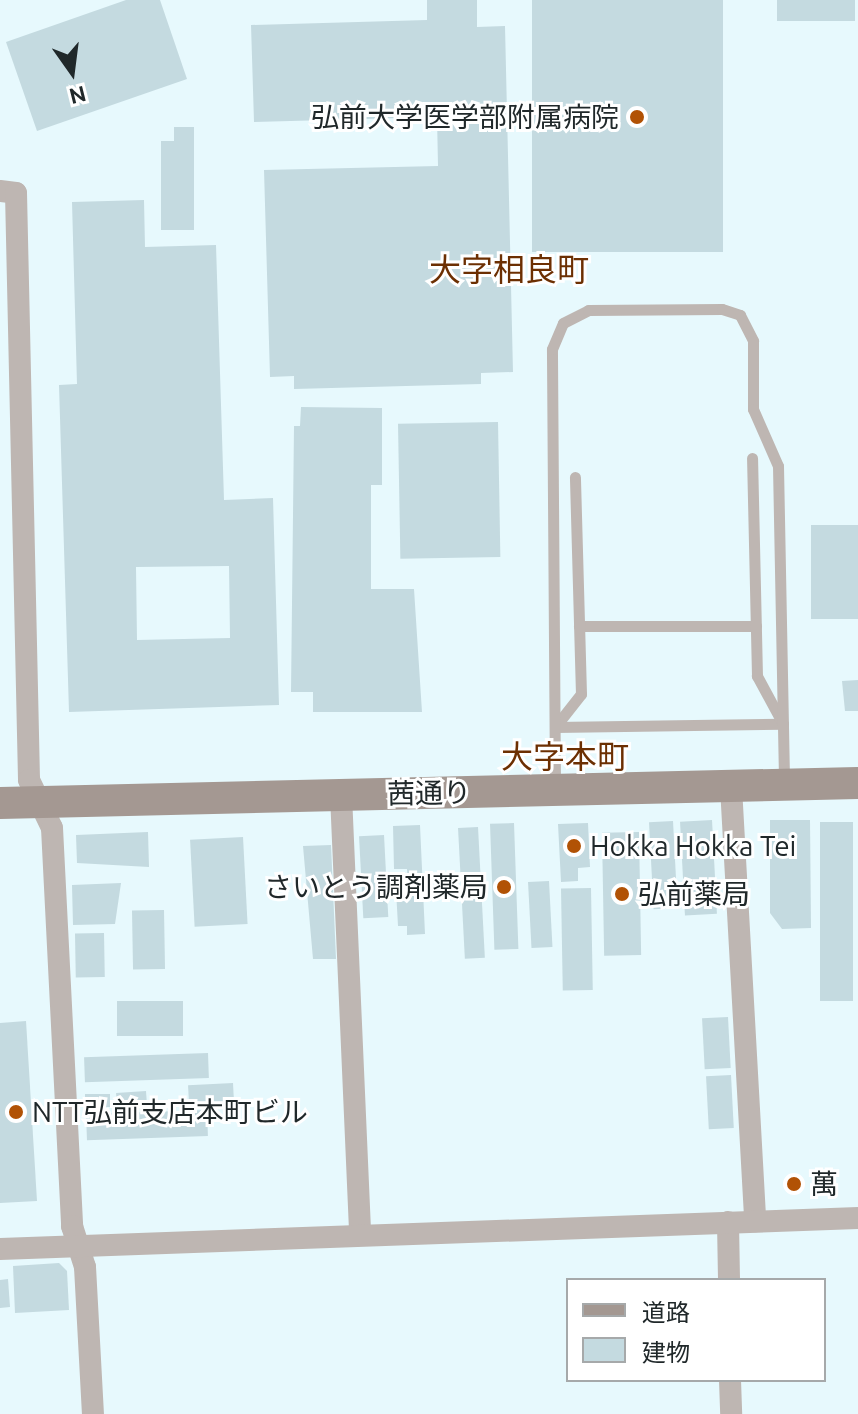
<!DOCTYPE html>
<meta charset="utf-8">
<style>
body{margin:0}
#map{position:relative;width:858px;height:1414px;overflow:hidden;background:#e7f9fd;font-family:Ubuntu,"Noto Sans JP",sans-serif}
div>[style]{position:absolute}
.building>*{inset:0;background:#c4dae0;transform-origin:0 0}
.lane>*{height:11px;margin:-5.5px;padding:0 5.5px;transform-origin:5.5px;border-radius:5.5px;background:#beb6b2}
.street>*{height:22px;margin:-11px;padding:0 11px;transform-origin:11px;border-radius:11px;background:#beb6b2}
.secondary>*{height:32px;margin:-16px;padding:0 16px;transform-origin:16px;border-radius:16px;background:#a49892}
.dots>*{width:22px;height:22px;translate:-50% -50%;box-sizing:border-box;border:4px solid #fff;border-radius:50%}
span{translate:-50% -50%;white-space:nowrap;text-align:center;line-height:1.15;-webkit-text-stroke:6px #fff;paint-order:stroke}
.poi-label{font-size:28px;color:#20282a}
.right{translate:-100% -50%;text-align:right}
.left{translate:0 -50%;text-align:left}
.street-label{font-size:28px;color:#20282a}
.quarter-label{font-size:32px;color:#6c2f02}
.legend{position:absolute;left:566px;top:1278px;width:260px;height:104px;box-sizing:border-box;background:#fff;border:2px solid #a6a9aa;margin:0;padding:10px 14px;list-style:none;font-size:24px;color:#20282a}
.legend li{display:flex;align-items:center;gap:16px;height:40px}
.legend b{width:40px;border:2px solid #a6a9aa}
.north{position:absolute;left:32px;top:32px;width:80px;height:80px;-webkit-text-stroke:6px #fff;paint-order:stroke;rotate:166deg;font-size:22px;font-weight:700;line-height:32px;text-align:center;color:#20282a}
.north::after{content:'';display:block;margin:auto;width:28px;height:36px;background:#20282a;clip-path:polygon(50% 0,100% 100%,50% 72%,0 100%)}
</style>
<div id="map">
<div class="building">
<i style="clip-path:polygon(126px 0,160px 0,187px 79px,37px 131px,6px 42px)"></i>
<i style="clip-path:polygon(427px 0,477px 0,477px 27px,505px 26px,513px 372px,481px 373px,481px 384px,294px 389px,294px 376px,270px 377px,264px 170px,438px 166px,437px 117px,254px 122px,251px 25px,427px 20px)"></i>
<i style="left:532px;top:0;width:191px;height:252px"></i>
<i style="left:777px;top:0;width:78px;height:21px"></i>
<i style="clip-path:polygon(174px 127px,194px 127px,194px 230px,161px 230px,161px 141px,174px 141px)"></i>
<i style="clip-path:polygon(evenodd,144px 200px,145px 247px,216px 245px,224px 500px,273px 498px,279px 705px,69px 712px,59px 385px,77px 384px,72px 202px,144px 200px,229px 566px,230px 638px,137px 640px,136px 567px,229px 566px)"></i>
<i style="clip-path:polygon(301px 407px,382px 408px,382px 485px,371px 485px,371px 589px,414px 589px,422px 712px,313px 712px,313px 692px,291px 692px,294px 426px,300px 426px)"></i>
<i style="left:498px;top:422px;width:135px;height:100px;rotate:89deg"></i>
<i style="left:858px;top:525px;width:94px;height:47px;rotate:90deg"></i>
<i style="clip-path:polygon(858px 680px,858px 711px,845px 711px,842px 681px)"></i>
<i style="left:712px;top:820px;width:94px;height:32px;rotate:87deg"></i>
<i style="clip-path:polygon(770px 820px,810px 820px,811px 928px,782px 929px,770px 913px)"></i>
<i style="left:673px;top:821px;width:87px;height:24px;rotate:87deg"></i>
<i style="left:820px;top:822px;width:33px;height:179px"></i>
<i style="left:514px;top:823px;width:126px;height:24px;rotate:88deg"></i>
<i style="clip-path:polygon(588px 823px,590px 867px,578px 868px,578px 881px,561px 882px,558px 824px)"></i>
<i style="clip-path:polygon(420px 825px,425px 934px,407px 935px,407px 926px,398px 926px,396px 890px,408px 889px,407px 869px,394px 869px,393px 826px)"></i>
<i style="left:478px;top:827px;width:131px;height:20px;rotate:87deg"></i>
<i style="clip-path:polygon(148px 832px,149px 867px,77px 863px,76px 835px)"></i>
<i style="left:639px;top:832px;width:123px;height:37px;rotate:89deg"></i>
<i style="left:384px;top:835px;width:82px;height:25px;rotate:87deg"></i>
<i style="left:243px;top:837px;width:87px;height:53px;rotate:87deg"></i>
<i style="clip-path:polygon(331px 845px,336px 959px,313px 959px,303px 846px)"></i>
<i style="left:549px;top:881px;width:66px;height:21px;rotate:87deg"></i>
<i style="clip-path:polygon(121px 883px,115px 924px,73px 925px,72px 885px)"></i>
<i style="left:591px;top:888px;width:102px;height:30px;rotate:89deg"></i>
<i style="left:164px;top:910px;width:59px;height:32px;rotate:89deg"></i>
<i style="left:104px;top:933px;width:44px;height:29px;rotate:89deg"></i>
<i style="left:117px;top:1001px;width:66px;height:35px"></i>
<i style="left:728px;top:1017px;width:51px;height:26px;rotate:87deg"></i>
<i style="clip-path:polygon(26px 1021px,37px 1201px,0 1203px,0 1023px)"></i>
<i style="left:208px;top:1053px;width:25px;height:124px;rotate:88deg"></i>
<i style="left:731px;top:1075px;width:53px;height:25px;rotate:87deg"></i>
<i style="left:233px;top:1083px;width:21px;height:45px;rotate:87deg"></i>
<i style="left:146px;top:1091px;width:16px;height:30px;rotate:86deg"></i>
<i style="left:110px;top:1094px;width:13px;height:25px;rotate:90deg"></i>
<i style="left:207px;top:1110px;width:26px;height:121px;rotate:88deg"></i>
<i style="clip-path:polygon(59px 1263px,67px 1271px,69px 1310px,15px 1313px,13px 1266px)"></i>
<i style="clip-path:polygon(8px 1279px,10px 1307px,0 1308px,0 1280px)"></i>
</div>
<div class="lane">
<i style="left:579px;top:626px;width:177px"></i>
<i style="left:555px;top:727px;width:228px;rotate:-0.8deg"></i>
<i style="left:783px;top:724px;width:55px;rotate:-118.4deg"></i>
<i style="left:757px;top:676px;width:218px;rotate:-91.3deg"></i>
<i style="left:555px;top:727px;width:42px;rotate:-51.8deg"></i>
<i style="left:581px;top:694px;width:217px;rotate:-91.6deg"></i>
<i style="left:555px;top:786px;width:437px;rotate:-90.4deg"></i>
<i style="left:552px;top:349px;width:28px;rotate:-67deg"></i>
<i style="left:563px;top:323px;width:28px;rotate:-27deg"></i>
<i style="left:588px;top:310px;width:134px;rotate:-0.4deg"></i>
<i style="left:722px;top:309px;width:19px;rotate:18deg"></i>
<i style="left:740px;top:315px;width:29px;rotate:63deg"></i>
<i style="left:753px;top:341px;width:68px;rotate:90deg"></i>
<i style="left:753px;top:409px;width:62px;rotate:66.3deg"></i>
<i style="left:778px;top:466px;width:317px;rotate:88.9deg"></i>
</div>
<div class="street">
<i style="left:0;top:191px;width:16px;rotate:7deg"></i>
<i style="left:16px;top:193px;width:587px;rotate:88.73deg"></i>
<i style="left:29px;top:780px;width:53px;rotate:64.4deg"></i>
<i style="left:52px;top:828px;width:399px;rotate:87.1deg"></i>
<i style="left:72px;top:1226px;width:43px;rotate:72.4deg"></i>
<i style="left:85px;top:1267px;width:147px;rotate:86.9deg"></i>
<i style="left:731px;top:787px;width:435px;rotate:86.8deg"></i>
<i style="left:341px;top:795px;width:440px;rotate:87.5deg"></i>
<i style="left:728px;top:1222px;width:58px;rotate:89deg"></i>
<i style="left:0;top:1249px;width:859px;rotate:-2.07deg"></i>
<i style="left:730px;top:1380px;width:34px;rotate:88deg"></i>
</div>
<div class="secondary">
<i style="left:0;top:803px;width:858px;rotate:-1.34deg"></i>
</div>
<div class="dots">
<i style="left:637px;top:117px;background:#b15205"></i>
<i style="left:574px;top:846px;background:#b15205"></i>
<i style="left:504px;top:887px;background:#b15205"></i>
<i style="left:622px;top:894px;background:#b15205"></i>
<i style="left:16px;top:1112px;background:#b15205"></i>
<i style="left:794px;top:1184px;background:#b15205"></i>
</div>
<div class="poi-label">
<span class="right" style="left:619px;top:117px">弘前大学医学部附属病院</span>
<span class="left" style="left:590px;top:846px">Hokka Hokka Tei</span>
<span class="right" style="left:488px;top:887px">さいとう調剤薬局</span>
<span class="left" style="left:638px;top:894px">弘前薬局</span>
<span class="left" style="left:32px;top:1112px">NTT弘前支店本町ビル</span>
<span class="left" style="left:810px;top:1184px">萬</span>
</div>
<div class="street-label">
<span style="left:429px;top:793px;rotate:-1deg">茜通り</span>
</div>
<div class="quarter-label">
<span style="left:509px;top:269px">大字相良町</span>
<span style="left:565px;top:756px">大字本町</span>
</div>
<ul class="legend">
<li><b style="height:10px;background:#a49892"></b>道路</li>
<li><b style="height:22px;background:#c4dae0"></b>建物</li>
</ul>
<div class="north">N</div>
</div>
